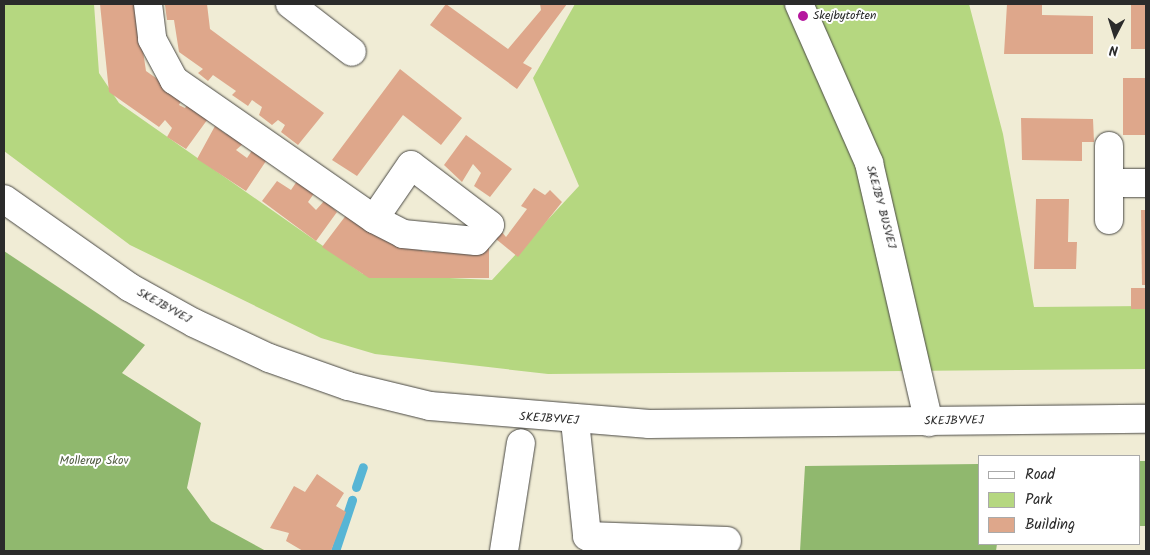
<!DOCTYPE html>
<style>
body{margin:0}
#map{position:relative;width:1150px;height:555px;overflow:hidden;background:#f0ecd5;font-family:Kalam,sans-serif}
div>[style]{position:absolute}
.green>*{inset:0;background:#b5d780}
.forest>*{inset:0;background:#90b86e;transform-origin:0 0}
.stream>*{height:9px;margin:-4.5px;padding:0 4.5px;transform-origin:4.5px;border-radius:4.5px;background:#57b5d5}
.building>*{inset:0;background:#dea78b;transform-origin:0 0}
.roads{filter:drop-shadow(0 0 1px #494844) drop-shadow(0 0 1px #494844)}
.minor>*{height:28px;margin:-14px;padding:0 14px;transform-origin:14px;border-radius:14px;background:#fff}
.dots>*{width:14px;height:14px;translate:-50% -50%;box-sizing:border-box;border:2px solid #fff;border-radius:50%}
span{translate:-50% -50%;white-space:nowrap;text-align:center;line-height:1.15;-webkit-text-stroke:4px #fff;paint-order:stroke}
.poi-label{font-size:12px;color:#2b2b2b}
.left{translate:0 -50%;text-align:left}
.street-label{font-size:12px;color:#2b2b2b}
.park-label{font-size:12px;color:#545f44}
.frame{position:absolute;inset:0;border:5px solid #2b2b2b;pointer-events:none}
.legend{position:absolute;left:978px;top:455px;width:162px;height:90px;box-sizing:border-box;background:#fff;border:1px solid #aaa;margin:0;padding:6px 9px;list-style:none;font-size:15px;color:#2b2b2b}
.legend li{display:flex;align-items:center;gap:10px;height:25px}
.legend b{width:25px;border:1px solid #aaa}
.north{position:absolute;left:1090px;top:10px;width:50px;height:50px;-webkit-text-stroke:4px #fff;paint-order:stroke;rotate:185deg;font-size:14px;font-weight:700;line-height:20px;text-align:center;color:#2b2b2b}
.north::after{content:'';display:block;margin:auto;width:18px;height:22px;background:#2b2b2b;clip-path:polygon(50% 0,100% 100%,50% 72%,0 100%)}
</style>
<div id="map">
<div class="green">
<i style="clip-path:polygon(4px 4px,94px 4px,99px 73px,119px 103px,363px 274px,492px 280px,579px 186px,533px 78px,575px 4px,969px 4px,1003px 134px,1034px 307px,1146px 306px,1146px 369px,548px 374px,375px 354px,321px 338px,130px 245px,4px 151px)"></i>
</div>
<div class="forest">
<i style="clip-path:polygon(4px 251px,145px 345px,122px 373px,201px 423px,187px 488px,211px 521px,266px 551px,4px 551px)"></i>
<i style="left:1139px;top:461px;width:7px;height:65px"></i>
<i style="clip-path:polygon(979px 464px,979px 544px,997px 544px,996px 551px,800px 551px,805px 466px)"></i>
</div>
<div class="stream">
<i style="left:356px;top:487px;width:21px;rotate:-71deg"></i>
<i style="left:335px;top:551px;width:54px;rotate:-71.6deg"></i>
</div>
<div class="building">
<i style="clip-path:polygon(100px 4px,136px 4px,146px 71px,183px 97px,179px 105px,185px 108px,190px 101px,210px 116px,186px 149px,167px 137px,172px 128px,165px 120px,159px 127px,109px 92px)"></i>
<i style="clip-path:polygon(207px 4px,210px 29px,324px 113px,298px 145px,281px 132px,285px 125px,278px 120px,272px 125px,259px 115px,262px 107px,252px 100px,248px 106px,232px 95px,236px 91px,213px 75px,208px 81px,198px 73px,203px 69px,179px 52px,174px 20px,167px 20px,165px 5px)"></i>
<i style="clip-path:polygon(446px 4px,508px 49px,541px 10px,540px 4px,567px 4px,523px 63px,532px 68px,517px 89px,430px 25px)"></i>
<i style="clip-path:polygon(1007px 4px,1042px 4px,1042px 15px,1093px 16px,1093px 54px,1004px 54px)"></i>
<i style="left:1131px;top:4px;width:15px;height:45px"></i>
<i style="clip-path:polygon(400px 69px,462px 118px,441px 145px,403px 115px,357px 176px,332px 160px)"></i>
<i style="left:1123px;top:78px;width:23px;height:57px"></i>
<i style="clip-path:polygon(1021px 118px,1093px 119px,1094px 142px,1082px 142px,1082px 161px,1022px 160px)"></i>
<i style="clip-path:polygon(215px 126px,226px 134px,231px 129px,245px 142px,236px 150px,247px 158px,253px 149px,268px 158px,246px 191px,197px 159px)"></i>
<i style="clip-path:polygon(466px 135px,512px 169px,490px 197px,474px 186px,481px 173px,473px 164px,462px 182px,444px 165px)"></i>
<i style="clip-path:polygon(299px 178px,315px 192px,308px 202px,316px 210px,325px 200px,337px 212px,316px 241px,262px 201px,277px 181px,291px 190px)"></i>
<i style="clip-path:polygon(534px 188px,545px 195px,550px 190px,562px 202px,518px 257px,496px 239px,501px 231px,506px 237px,527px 209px,521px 206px)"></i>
<i style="clip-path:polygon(1036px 199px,1069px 199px,1068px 242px,1077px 242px,1076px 269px,1034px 269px)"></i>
<i style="clip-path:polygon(1141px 210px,1146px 210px,1146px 285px,1142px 285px)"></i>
<i style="clip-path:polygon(347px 214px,383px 239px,426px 240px,422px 251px,433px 252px,435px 241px,489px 246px,489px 278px,369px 278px,322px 247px)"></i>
<i style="left:1131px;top:288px;width:15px;height:21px"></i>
<i style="clip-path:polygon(317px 474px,344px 493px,336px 506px,346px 512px,331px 551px,303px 551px,286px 541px,289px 533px,270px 528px,294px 486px,305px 492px)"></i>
</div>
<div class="roads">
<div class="minor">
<i style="left:148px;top:4px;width:35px;rotate:83deg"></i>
<i style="left:152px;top:39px;width:47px;rotate:61.8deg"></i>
<i style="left:174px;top:80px;width:244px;rotate:34.8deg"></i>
<i style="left:374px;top:219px;width:33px;rotate:27deg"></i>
<i style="left:403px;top:234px;width:73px;rotate:5.5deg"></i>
<i style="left:476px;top:241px;width:21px;rotate:-49deg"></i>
<i style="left:490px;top:225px;width:99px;rotate:-142.8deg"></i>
<i style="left:411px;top:165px;width:65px;rotate:124.4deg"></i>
<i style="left:290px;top:4px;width:78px;rotate:37.7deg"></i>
<i style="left:799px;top:4px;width:174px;rotate:66.2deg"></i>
<i style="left:869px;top:163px;width:266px;rotate:77deg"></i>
<i style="left:1109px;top:183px;width:37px"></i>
<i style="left:4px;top:199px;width:153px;rotate:35.1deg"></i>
<i style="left:129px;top:287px;width:74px;rotate:29deg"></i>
<i style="left:194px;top:323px;width:83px;rotate:25deg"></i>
<i style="left:269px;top:358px;width:84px;rotate:19.5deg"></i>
<i style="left:348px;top:386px;width:84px;rotate:13.7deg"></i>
<i style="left:430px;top:406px;width:220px;rotate:4.7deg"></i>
<i style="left:649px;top:424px;width:497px;rotate:-0.6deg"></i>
<i style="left:1109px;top:220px;width:74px;rotate:-90deg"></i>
<i style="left:575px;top:421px;width:116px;rotate:84deg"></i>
<i style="left:587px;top:536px;width:140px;rotate:2deg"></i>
<i style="left:504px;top:551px;width:109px;rotate:-81.1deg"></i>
</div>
</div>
<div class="dots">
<i style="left:803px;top:16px;background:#b5179e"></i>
</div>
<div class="poi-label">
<span class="left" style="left:813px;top:16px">Skejbytoften</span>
</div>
<div class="street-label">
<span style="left:881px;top:207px;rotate:75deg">SKEJBY BUSVEJ</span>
<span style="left:164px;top:306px;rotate:29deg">SKEJBYVEJ</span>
<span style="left:549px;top:419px;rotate:4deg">SKEJBYVEJ</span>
<span style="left:954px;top:421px;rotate:-1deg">SKEJBYVEJ</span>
</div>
<div class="park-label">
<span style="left:94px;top:461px">Mollerup Skov</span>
</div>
<div class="frame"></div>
<ul class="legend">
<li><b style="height:6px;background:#fff"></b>Road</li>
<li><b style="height:14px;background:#b5d780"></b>Park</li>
<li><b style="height:14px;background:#dea78b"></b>Building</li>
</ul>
<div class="north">N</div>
</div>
